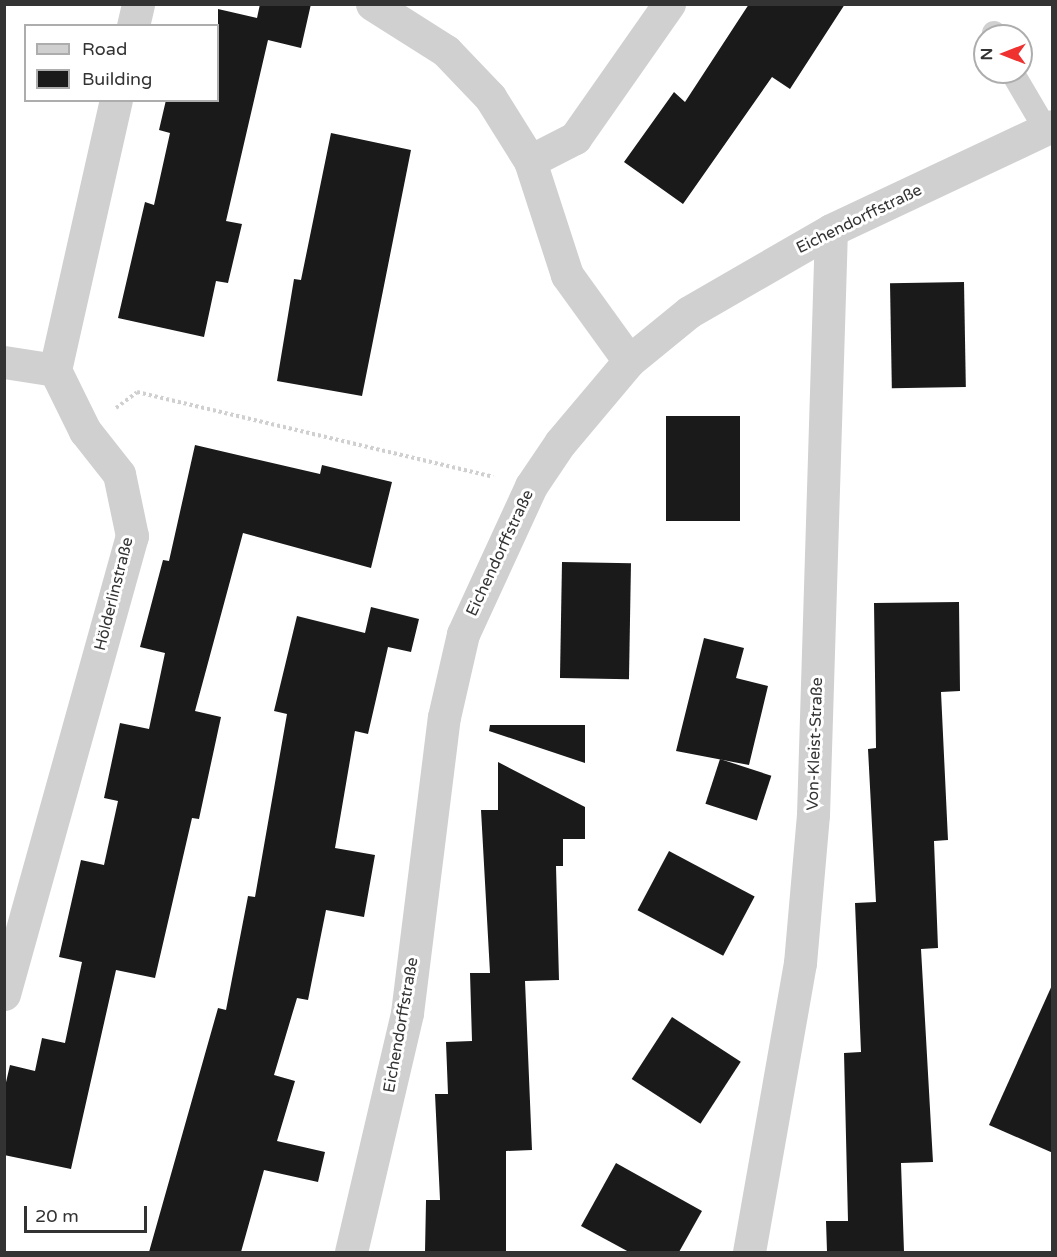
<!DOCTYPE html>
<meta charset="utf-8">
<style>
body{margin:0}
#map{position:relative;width:1057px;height:1257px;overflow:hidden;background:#fff;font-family:"Varela Round",sans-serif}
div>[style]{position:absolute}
.building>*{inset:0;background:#1a1a1a;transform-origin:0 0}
.path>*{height:4px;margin-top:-2px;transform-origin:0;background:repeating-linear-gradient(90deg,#d0d0d0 0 3px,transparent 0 6px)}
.service>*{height:24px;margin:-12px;padding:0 12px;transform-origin:12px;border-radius:12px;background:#d0d0d0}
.minor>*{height:33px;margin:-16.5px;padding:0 16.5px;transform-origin:16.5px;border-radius:16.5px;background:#d0d0d0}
span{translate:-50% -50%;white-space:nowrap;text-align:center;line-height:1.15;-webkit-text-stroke:6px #fff;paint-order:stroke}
.street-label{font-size:16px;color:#333}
.frame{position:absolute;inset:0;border:6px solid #333;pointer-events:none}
.legend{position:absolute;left:24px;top:24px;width:195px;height:78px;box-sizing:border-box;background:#fff;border:2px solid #adadad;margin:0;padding:8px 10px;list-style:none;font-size:18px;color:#333}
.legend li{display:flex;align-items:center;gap:12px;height:30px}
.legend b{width:30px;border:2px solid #adadad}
.north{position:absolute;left:973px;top:24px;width:60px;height:60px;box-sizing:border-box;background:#fff;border:2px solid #adadad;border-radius:50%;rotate:270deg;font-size:16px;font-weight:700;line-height:24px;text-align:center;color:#333}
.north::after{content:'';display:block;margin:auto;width:21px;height:27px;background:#ef3230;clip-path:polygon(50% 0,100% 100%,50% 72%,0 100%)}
.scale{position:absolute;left:24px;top:1206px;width:123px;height:27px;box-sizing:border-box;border:3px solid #333;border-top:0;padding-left:8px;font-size:18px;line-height:21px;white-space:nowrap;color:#333;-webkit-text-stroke:4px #fff;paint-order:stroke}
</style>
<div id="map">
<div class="building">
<i style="clip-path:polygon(260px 4px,311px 4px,301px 48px,268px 40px,226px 221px,242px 224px,228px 283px,216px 281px,204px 337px,118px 318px,145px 202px,154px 205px,170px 133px,159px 130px,166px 100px,218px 100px,218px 9px,257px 18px)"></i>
<i style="clip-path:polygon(749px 4px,845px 4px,790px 89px,772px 77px,683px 204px,624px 162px,674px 92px,685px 102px)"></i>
<i style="clip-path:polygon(331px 133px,411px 150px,362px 396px,277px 381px,294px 279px,301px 280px)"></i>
<i style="left:964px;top:282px;width:105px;height:74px;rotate:89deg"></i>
<i style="left:666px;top:416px;width:74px;height:105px"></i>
<i style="clip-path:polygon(195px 445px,320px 474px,322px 465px,392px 482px,371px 568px,243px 533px,195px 711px,221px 717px,199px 819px,192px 818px,155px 978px,116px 970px,71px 1169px,4px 1155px,4px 1091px,10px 1065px,35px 1071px,42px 1038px,65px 1043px,82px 962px,59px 957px,81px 860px,104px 865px,118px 801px,104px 798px,120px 723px,149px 729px,165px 653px,140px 647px,163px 560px,169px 561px)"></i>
<i style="left:562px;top:562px;width:69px;height:116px;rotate:1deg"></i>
<i style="clip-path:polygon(959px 602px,960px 691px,941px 692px,948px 840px,934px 841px,938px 948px,921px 949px,933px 1162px,901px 1163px,904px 1252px,827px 1252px,826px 1221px,848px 1221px,844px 1053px,861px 1052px,855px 903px,876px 902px,868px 749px,876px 748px,874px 603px)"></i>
<i style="clip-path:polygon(371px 607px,419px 619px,411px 652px,388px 647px,368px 734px,355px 731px,335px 848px,375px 855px,364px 917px,326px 910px,308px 1000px,297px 998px,274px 1075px,295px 1081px,277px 1141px,325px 1152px,318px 1182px,264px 1170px,241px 1252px,149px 1252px,218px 1008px,226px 1010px,248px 896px,255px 897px,287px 714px,274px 711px,297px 616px,365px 633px)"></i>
<i style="clip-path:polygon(704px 638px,744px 648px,736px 678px,768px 686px,749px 765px,676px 751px)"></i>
<i style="clip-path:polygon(490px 725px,585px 725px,585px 763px,489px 731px)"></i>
<i style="left:720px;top:759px;width:54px;height:47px;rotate:18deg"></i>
<i style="clip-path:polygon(498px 762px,585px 807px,585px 839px,563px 839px,563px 866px,556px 866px,559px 980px,525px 981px,532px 1150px,506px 1151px,506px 1252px,425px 1252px,426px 1200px,440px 1200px,435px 1094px,448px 1094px,446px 1042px,472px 1041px,470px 973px,490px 973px,481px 810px,498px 810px)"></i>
<i style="left:669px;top:851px;width:97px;height:67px;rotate:28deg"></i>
<i style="clip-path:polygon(1053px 983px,1053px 1153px,989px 1125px)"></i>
<i style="left:672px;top:1017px;width:82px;height:74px;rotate:33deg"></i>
<i style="clip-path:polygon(616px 1163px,702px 1211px,679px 1252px,629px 1252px,581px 1226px)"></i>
</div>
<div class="path">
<i style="left:116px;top:408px;width:26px;rotate:-37deg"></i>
<i style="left:137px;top:392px;width:366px;rotate:13.4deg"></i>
</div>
<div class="service">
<i style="left:994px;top:33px;width:3px;rotate:72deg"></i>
<i style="left:1012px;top:72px;width:67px;rotate:59.6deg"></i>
</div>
<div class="minor">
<i style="left:372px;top:4px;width:88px;rotate:32.4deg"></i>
<i style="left:446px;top:51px;width:64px;rotate:46.3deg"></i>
<i style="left:490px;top:97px;width:75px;rotate:58deg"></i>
<i style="left:530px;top:161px;width:120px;rotate:72deg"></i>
<i style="left:567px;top:275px;width:106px;rotate:54.2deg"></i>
<i style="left:133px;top:26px;width:23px;rotate:-77deg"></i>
<i style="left:530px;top:161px;width:51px;rotate:-27.1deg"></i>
<i style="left:575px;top:138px;width:164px;rotate:-55deg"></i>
<i style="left:4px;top:362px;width:52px;rotate:8.9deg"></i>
<i style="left:4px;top:994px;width:476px;rotate:-74.4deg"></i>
<i style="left:132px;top:536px;width:63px;rotate:-101.8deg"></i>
<i style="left:119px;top:474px;width:55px;rotate:-128.3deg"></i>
<i style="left:85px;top:431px;width:68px;rotate:-116.2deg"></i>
<i style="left:55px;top:370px;width:277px;rotate:-77.3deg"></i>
<i style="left:351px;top:1252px;width:245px;rotate:-76.8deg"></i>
<i style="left:407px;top:1013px;width:298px;rotate:-82.9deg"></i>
<i style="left:444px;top:717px;width:85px;rotate:-77.1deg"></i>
<i style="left:463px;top:634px;width:163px;rotate:-65.3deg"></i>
<i style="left:531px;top:486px;width:52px;rotate:-56deg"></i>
<i style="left:560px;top:443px;width:107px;rotate:-49.9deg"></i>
<i style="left:629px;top:361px;width:77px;rotate:-39.2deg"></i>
<i style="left:689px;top:312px;width:164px;rotate:-30deg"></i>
<i style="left:831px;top:230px;width:244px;rotate:-25.2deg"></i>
<i style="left:749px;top:1252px;width:293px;rotate:-80deg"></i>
<i style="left:800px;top:963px;width:149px;rotate:-85deg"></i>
<i style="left:813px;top:815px;width:585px;rotate:-88.24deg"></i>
</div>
<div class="street-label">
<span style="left:859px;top:219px;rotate:-26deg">Eichendorffstraße</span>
<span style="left:500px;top:553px;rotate:-65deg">Eichendorffstraße</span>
<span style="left:114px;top:594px;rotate:-76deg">Hölderlinstraße</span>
<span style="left:815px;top:744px;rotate:-88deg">Von-Kleist-Straße</span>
<span style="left:401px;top:1025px;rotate:-80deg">Eichendorffstraße</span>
</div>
<div class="frame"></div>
<ul class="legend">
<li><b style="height:8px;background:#d0d0d0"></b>Road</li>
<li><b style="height:16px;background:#1a1a1a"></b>Building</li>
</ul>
<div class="north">N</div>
<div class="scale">20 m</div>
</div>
